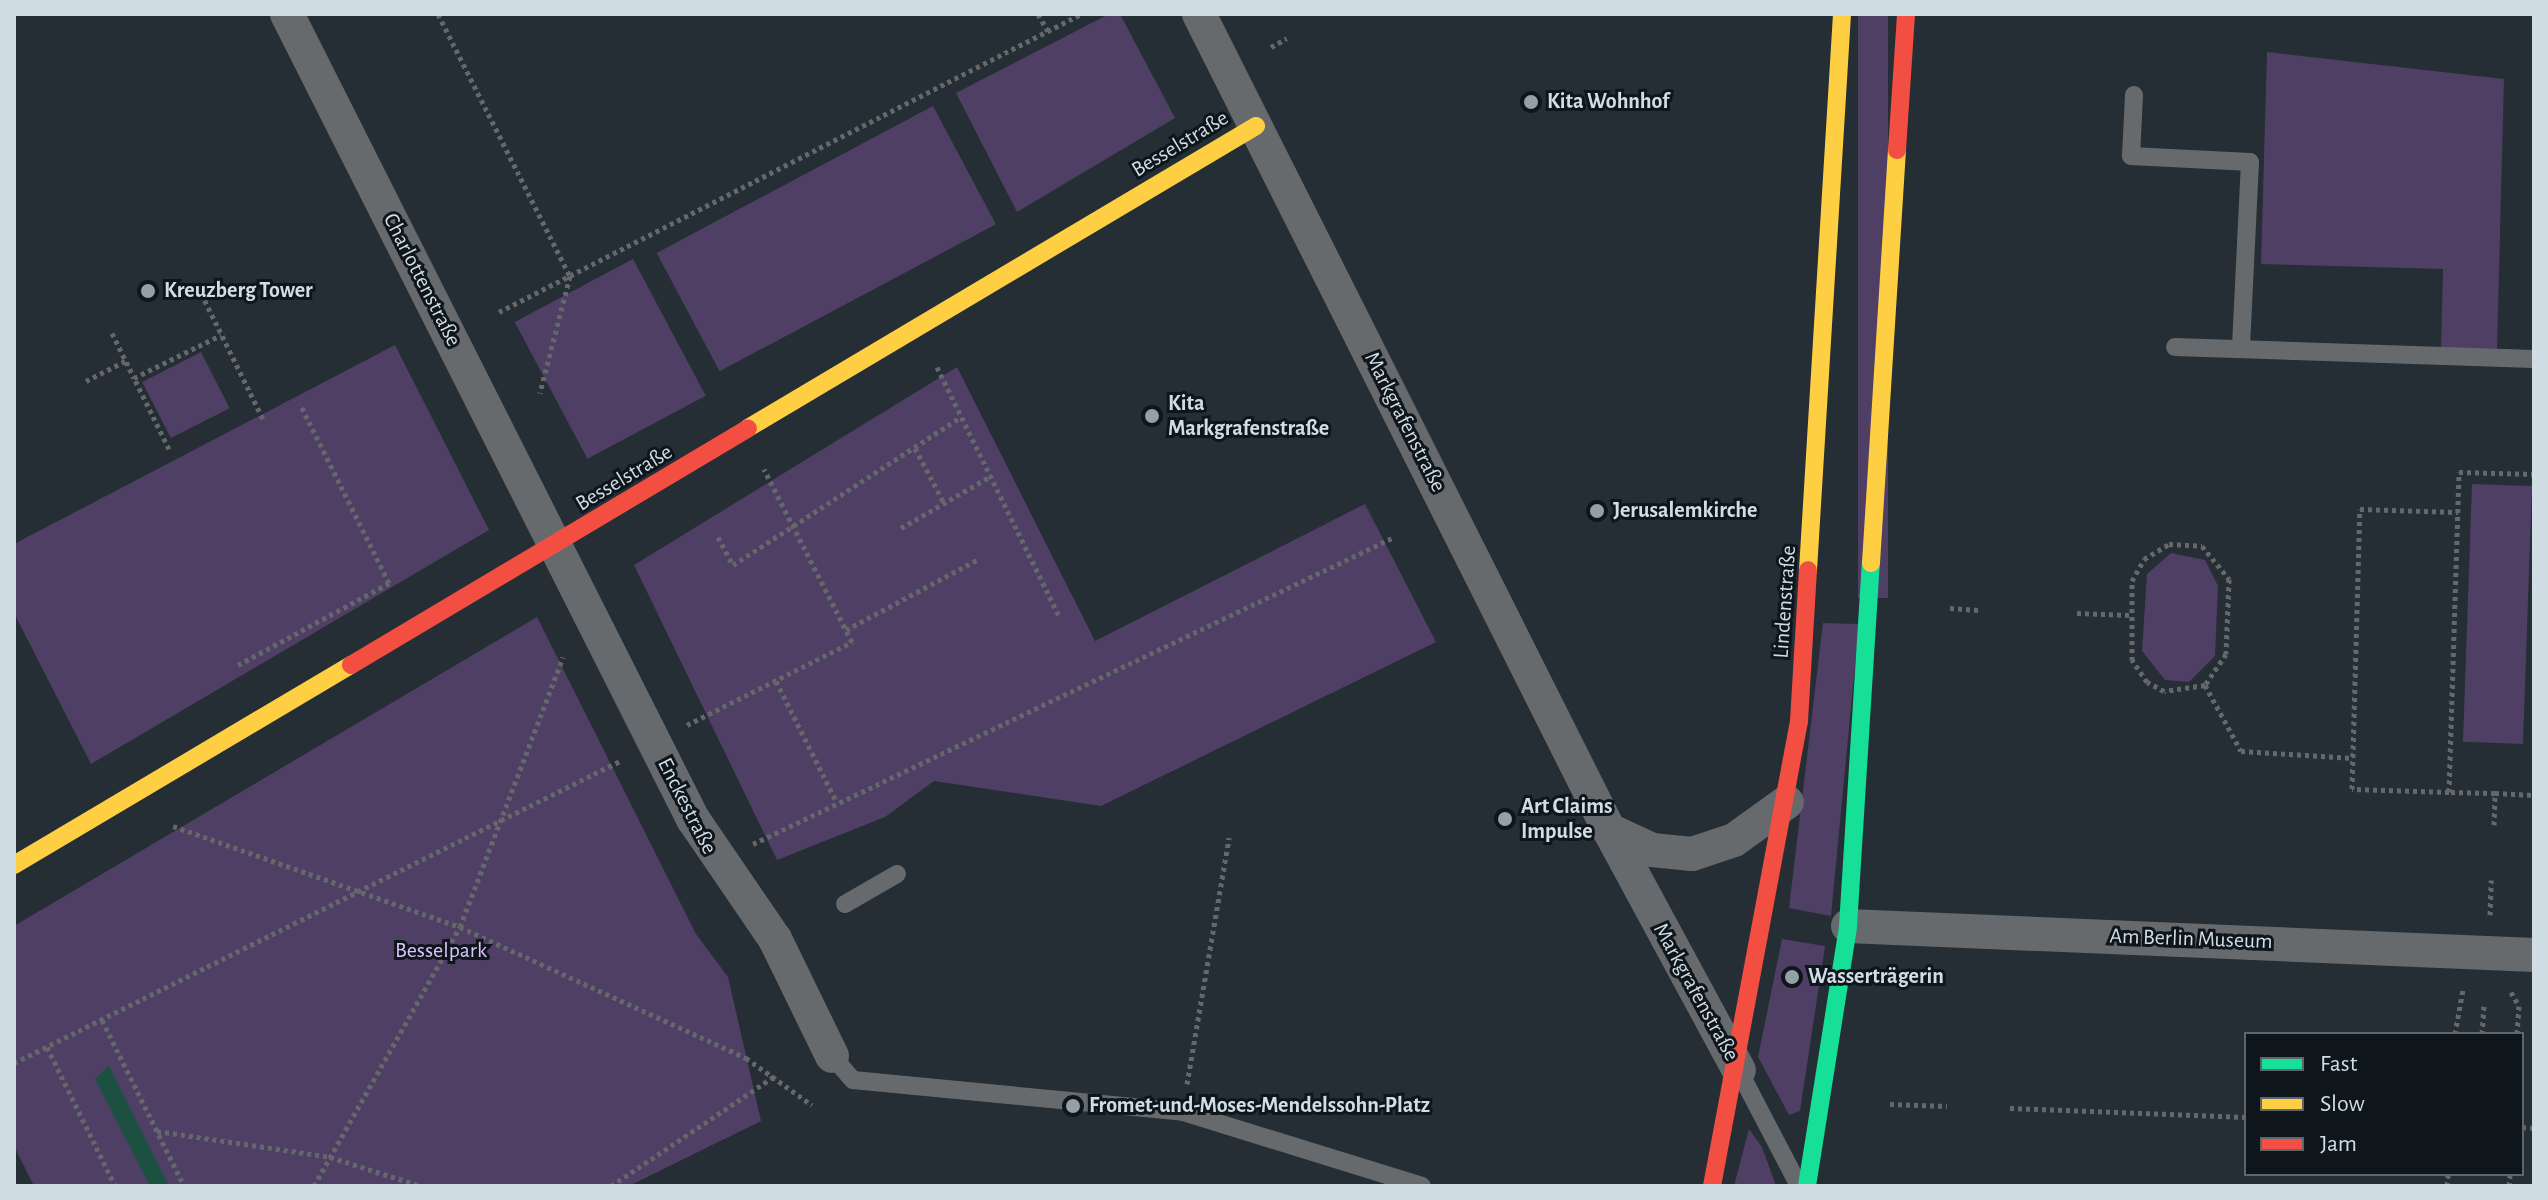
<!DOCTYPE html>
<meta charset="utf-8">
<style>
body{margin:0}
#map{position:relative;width:2548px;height:1200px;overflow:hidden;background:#242e34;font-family:"Alegreya Sans",sans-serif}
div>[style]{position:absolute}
.green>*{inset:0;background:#4f3f64;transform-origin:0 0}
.water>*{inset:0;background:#1c5142}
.path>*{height:5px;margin-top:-2.5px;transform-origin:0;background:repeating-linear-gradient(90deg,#65686b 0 4px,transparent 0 8px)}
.lane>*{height:18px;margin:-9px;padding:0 9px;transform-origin:9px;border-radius:9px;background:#676a6d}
.street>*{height:34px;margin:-17px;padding:0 17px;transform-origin:17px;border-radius:17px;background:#676a6d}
.fast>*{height:18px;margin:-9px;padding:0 9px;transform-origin:9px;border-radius:9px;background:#16e098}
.slow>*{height:18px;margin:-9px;padding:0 9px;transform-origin:9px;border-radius:9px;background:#ffcf43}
.jam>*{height:18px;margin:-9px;padding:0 9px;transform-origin:9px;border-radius:9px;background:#f24e42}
.dots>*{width:22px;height:22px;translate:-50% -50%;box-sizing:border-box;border:4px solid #0e161c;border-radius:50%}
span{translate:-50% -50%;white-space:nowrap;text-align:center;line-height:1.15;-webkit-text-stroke:6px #0e161c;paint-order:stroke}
.poi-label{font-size:22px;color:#d1dde4;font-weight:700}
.left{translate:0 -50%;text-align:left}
.street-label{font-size:22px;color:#d1dde4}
.park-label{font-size:22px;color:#ddc2fd}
.frame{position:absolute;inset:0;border:16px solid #d1dde4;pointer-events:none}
.legend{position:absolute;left:2244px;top:1032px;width:280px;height:144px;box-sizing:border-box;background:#0e161c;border:2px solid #5c666c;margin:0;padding:10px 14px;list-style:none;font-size:24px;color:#d1dde4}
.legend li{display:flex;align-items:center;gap:16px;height:40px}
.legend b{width:40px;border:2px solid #5c666c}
</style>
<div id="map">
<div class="green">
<i style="clip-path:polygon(1109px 14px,1120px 14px,1175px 118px,1017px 212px,956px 93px)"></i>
<i style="left:1858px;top:14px;width:30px;height:584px"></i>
<i style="clip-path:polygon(2267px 52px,2504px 79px,2497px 349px,2441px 348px,2443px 269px,2261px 264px)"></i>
<i style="left:933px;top:106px;width:134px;height:313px;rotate:62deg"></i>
<i style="left:633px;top:259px;width:155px;height:134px;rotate:62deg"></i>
<i style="clip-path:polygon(395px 345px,489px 530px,91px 764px,14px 613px,14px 544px)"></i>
<i style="left:201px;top:352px;width:63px;height:66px;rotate:63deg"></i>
<i style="clip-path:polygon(957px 367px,1095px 641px,1365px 504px,1436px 642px,1101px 806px,934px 781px,885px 817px,777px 860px,634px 565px)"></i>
<i style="left:2472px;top:484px;width:60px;height:258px;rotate:2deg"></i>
<i style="clip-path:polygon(2171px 553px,2205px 560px,2218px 586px,2215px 656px,2189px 682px,2165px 680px,2142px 651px,2147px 574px)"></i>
<i style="clip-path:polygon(537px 617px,696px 934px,728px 977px,761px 1121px,629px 1186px,34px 1186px,14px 1146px,14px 926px)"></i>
<i style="clip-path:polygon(1823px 623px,1859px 624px,1831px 916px,1789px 908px)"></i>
<i style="clip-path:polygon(1782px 939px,1825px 946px,1800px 1111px,1789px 1115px,1758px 1057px)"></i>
<i style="clip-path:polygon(1749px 1129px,1762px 1147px,1776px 1186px,1734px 1186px)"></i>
</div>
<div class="water">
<i style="clip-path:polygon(109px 1066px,169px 1186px,150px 1186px,95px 1079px)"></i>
</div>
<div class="path">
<i style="left:438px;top:14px;width:293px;rotate:63.3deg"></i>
<i style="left:570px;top:276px;width:121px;rotate:104.4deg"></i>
<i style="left:1038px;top:14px;width:20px;rotate:60deg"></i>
<i style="left:1271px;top:47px;width:18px;rotate:-29deg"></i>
<i style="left:201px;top:293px;width:143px;rotate:63.8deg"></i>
<i style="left:499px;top:312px;width:654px;rotate:-27.11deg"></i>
<i style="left:112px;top:333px;width:50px;rotate:63.9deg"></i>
<i style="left:937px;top:367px;width:280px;rotate:63.9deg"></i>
<i style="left:86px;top:381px;width:44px;rotate:-27.1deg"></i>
<i style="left:915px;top:448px;width:62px;rotate:62.2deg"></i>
<i style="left:169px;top:449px;width:79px;rotate:-116.2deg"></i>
<i style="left:134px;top:378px;width:97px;rotate:-26.3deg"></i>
<i style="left:901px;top:528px;width:104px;rotate:-30deg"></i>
<i style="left:718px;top:537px;width:32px;rotate:62deg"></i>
<i style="left:733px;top:565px;width:272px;rotate:-33deg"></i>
<i style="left:1950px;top:608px;width:32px;rotate:4deg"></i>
<i style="left:2077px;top:613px;width:53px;rotate:2.2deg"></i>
<i style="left:846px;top:630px;width:152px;rotate:-28.2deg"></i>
<i style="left:238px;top:665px;width:172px;rotate:-28.5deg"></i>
<i style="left:389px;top:583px;width:200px;rotate:-116.4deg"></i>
<i style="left:776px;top:681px;width:136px;rotate:63.4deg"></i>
<i style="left:2205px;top:685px;width:41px;rotate:171.7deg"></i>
<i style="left:2164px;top:691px;width:19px;rotate:-152deg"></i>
<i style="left:2147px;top:682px;width:27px;rotate:-124deg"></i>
<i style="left:2132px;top:660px;width:79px;rotate:-90deg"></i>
<i style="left:2132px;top:581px;width:25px;rotate:-61deg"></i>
<i style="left:2144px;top:559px;width:29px;rotate:-31deg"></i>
<i style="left:2169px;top:544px;width:33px;rotate:3deg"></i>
<i style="left:2202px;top:546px;width:43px;rotate:50.7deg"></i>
<i style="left:2229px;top:579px;width:75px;rotate:92.3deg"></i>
<i style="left:2226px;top:654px;width:37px;rotate:124deg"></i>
<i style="left:2205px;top:685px;width:75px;rotate:61.4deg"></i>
<i style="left:2241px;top:751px;width:112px;rotate:3.6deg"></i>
<i style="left:687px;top:725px;width:185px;rotate:-26.7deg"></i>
<i style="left:852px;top:642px;width:194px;rotate:-117deg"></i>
<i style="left:2449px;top:792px;width:97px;rotate:-178.2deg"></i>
<i style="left:2352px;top:789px;width:280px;rotate:-88.4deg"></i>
<i style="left:2360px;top:509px;width:98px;rotate:1.8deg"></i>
<i style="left:2495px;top:793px;width:46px;rotate:-178.8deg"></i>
<i style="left:2449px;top:792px;width:320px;rotate:-88.2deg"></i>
<i style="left:2459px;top:472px;width:75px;rotate:1.5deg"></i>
<i style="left:2494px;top:825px;width:32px;rotate:-88deg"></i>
<i style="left:2495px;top:793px;width:39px;rotate:3deg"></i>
<i style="left:173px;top:826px;width:304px;rotate:19.4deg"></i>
<i style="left:460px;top:927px;width:315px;rotate:24.6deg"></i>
<i style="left:746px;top:1058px;width:81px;rotate:35.5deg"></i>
<i style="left:753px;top:844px;width:711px;rotate:-25.59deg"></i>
<i style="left:2490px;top:915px;width:35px;rotate:-88deg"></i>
<i style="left:2511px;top:992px;width:16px;rotate:60deg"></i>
<i style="left:2519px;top:1006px;width:28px;rotate:94deg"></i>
<i style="left:102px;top:1020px;width:185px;rotate:63.7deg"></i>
<i style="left:2455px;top:1034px;width:46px;rotate:-79.9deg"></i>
<i style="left:2482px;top:1034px;width:29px;rotate:-86deg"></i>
<i style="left:47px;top:1047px;width:155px;rotate:63.9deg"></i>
<i style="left:14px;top:1063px;width:679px;rotate:-26.49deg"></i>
<i style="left:1187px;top:1084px;width:250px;rotate:-80.3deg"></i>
<i style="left:1890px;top:1104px;width:57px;rotate:2deg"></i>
<i style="left:2010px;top:1108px;width:236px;rotate:2.2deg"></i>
<i style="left:2522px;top:1127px;width:12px;rotate:5deg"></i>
<i style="left:157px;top:1131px;width:175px;rotate:8.5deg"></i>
<i style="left:330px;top:1157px;width:96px;rotate:17.7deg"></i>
<i style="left:314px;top:1186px;width:297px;rotate:-60.6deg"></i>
<i style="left:460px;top:927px;width:289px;rotate:-69.1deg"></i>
<i style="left:611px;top:1186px;width:197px;rotate:-33.9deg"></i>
<i style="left:2447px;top:1186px;width:12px;rotate:-85deg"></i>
<i style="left:2509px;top:1186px;width:12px;rotate:-85deg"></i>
</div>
<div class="lane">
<i style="left:2134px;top:95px;width:61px;rotate:92.8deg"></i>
<i style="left:2131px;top:156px;width:119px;rotate:2.9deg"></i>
<i style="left:2250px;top:162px;width:187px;rotate:92.8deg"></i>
<i style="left:2175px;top:347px;width:359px;rotate:1.9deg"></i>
<i style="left:845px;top:904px;width:60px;rotate:-30deg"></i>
<i style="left:832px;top:1056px;width:32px;rotate:49deg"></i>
<i style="left:853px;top:1080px;width:332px;rotate:5.5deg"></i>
<i style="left:1183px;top:1112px;width:250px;rotate:17.2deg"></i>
<i style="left:1739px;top:1071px;width:130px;rotate:62.4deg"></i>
</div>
<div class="street">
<i style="left:287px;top:14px;width:902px;rotate:63.24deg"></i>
<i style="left:693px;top:819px;width:145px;rotate:55.7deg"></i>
<i style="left:775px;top:939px;width:130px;rotate:64deg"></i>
<i style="left:1199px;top:14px;width:913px;rotate:63.32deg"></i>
<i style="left:1609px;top:830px;width:273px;rotate:61.6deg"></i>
<i style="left:1609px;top:830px;width:47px;rotate:24.9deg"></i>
<i style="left:1652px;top:850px;width:40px;rotate:5.7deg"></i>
<i style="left:1692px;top:854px;width:44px;rotate:-18.4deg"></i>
<i style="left:1734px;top:840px;width:65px;rotate:-35.6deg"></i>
<i style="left:1848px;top:926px;width:687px;rotate:2.42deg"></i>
</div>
<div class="fast">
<i style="left:1807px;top:1186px;width:263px;rotate:-81deg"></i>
<i style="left:1848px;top:926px;width:364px;rotate:-86.4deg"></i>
</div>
<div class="slow">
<i style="left:748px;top:428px;width:591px;rotate:-30.73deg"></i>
<i style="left:1871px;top:563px;width:414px;rotate:-86.4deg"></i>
<i style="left:1808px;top:570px;width:557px;rotate:-86.5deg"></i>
<i style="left:14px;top:865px;width:392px;rotate:-30.7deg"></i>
</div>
<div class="jam">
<i style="left:1897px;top:150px;width:136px;rotate:-86.2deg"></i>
<i style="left:351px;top:665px;width:462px;rotate:-30.8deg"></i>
<i style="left:1712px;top:1186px;width:473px;rotate:-79.4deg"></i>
<i style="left:1799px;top:721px;width:151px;rotate:-86.6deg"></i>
</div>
<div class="dots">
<i style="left:1531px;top:102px;background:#94a0a6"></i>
<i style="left:148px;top:291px;background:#94a0a6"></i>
<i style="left:1152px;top:416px;background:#94a0a6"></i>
<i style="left:1597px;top:511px;background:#94a0a6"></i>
<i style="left:1505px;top:819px;background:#94a0a6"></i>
<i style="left:1792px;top:977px;background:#94a0a6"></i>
<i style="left:1073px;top:1106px;background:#94a0a6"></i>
</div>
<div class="poi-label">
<span class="left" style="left:1547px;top:102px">Kita Wohnhof</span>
<span class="left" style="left:164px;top:291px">Kreuzberg Tower</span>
<span class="left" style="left:1168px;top:416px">Kita<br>Markgrafenstraße</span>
<span class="left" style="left:1613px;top:511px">Jerusalemkirche</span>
<span class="left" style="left:1521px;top:819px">Art Claims<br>Impulse</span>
<span class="left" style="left:1808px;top:977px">Wasserträgerin</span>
<span class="left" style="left:1089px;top:1106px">Fromet-und-Moses-Mendelssohn-Platz</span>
</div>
<div class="street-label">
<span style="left:1180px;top:144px;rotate:-31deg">Besselstraße</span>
<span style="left:422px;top:280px;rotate:63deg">Charlottenstraße</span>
<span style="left:1405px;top:422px;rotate:63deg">Markgrafenstraße</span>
<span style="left:624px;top:478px;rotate:-31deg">Besselstraße</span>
<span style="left:1785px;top:602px;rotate:-86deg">Lindenstraße</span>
<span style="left:687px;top:806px;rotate:63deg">Enckestraße</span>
<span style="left:2191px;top:939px;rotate:2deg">Am Berlin Museum</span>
<span style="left:1696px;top:992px;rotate:61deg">Markgrafenstraße</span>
</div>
<div class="park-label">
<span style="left:441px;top:951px">Besselpark</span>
</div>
<div class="frame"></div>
<ul class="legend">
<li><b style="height:10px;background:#16e098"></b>Fast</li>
<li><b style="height:10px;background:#ffcf43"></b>Slow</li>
<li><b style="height:10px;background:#f24e42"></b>Jam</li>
</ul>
</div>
